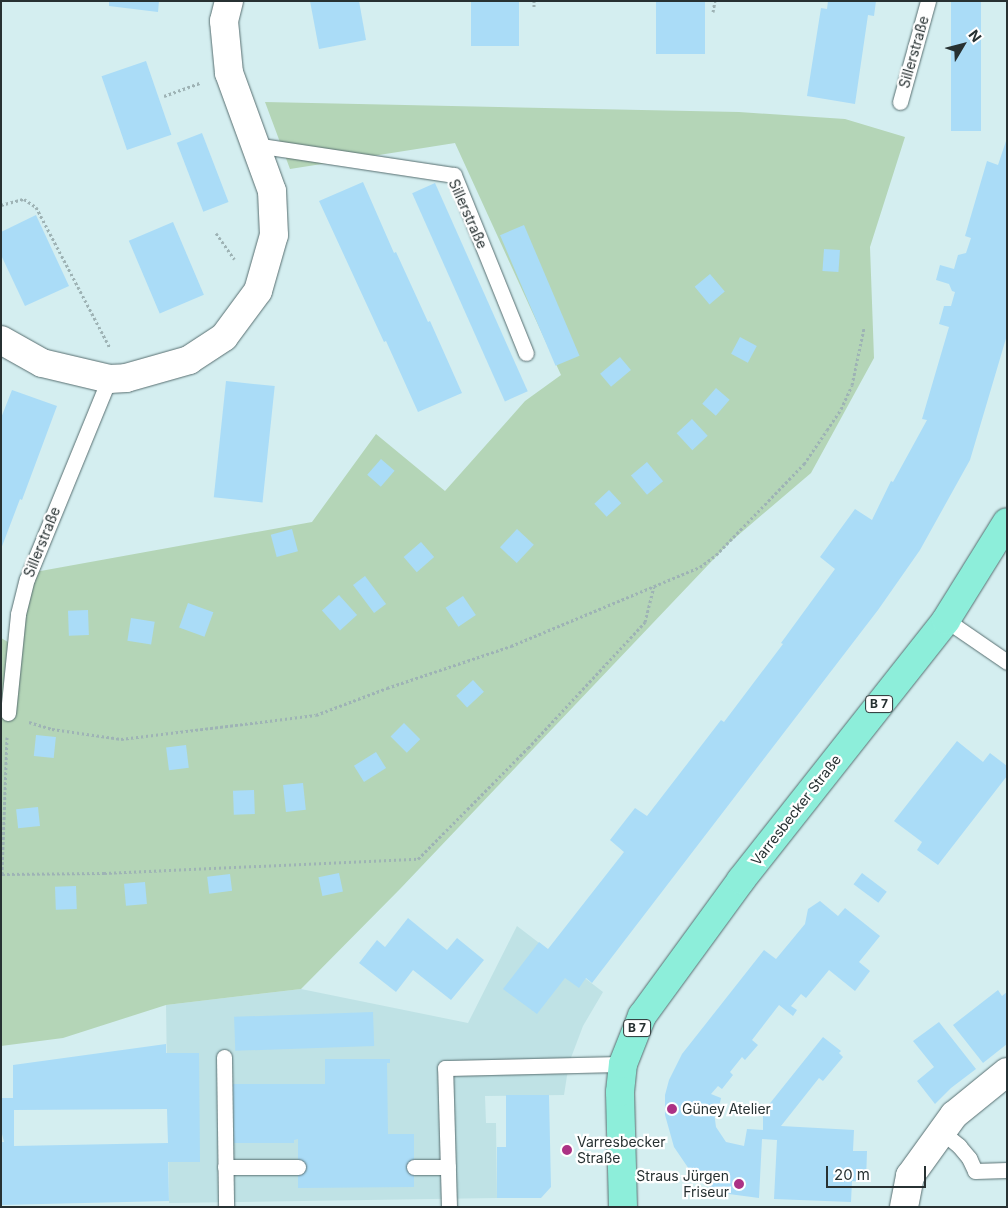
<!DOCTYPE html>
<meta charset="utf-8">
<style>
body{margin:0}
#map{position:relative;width:1008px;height:1208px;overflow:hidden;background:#d4eef0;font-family:Inter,sans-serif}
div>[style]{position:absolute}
.built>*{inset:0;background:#bfe2e5}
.green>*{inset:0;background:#b4d5b7}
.building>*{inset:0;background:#aadcf7;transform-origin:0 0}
.path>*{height:3px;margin-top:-1.5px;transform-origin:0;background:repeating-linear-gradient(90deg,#9eb3b5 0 2.5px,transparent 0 5px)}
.roads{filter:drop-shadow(0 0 1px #576e70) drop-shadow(0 0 1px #576e70)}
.lane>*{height:15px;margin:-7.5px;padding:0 7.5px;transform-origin:7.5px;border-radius:7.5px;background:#fff}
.street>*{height:28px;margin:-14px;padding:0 14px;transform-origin:14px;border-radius:14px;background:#fff}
.primary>*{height:28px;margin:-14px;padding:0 14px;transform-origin:14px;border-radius:14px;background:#8deeda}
.dots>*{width:14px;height:14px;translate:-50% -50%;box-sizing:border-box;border:2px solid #fff;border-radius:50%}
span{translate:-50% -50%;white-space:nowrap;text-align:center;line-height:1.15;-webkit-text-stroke:4.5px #fff;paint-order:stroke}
.shield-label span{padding:1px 4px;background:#fff;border:1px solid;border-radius:4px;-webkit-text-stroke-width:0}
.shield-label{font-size:12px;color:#273132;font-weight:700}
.street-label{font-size:14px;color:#273132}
.poi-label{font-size:14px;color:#273132}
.left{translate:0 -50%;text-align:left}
.right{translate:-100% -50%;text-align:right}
.frame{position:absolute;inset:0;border:2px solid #273132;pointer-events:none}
.north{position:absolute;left:938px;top:20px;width:50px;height:50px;-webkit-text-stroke:4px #fff;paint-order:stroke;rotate:53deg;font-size:14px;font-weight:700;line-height:20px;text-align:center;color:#273132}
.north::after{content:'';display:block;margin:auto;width:18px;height:22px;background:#273132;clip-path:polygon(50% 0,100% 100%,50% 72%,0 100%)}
.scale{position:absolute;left:826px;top:1166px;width:100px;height:22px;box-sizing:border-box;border:2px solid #273132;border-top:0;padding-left:6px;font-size:15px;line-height:18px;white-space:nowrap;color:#273132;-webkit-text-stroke:4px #fff;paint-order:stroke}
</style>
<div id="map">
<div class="built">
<i style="clip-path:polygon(517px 926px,603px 992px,583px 1026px,569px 1063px,564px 1095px,485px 1096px,486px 1123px,496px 1123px,497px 1198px,169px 1203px,166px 1005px,301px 989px,468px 1023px)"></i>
</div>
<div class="green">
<i style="clip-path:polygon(265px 102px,739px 112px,845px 119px,905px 137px,870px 247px,874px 358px,811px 473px,729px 543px,400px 889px,301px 989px,166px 1005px,63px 1038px,1px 1046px,1px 638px,8px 642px,24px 574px,312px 522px,376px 434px,445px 491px,525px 401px,561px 375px,455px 143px,290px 169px)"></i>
</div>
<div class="building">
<i style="clip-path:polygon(109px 1px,159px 1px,158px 12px,109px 6px)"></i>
<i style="clip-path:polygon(310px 1px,359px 1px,366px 40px,319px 49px)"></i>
<i style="left:471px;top:1px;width:48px;height:45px"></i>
<i style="left:656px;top:1px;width:49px;height:53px"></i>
<i style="clip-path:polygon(828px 1px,876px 1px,874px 16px,868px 15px,855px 104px,807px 96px,821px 8px,827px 9px)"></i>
<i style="left:951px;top:1px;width:30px;height:130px"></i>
<i style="left:146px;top:61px;width:78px;height:47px;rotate:71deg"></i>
<i style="left:202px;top:133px;width:74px;height:27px;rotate:69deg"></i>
<i style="clip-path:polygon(1007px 138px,1007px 335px,970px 460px,920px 550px,878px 610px,592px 983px,586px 978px,579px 988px,565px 978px,537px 1014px,503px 989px,539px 942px,548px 949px,624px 852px,610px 840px,635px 808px,647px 816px,721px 720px,724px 722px,783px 644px,781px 643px,835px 569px,820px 557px,855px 509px,872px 520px,891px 481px,893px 482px,927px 420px,922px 419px,949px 327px,939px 324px,944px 306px,951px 306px,955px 292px,952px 291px,949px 284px,936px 280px,940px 265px,954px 269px,958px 255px,966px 253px,971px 238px,965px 236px,987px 161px,998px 165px)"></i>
<i style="clip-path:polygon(363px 182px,394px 253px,396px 252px,428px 322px,430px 321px,462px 393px,418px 412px,386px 341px,384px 342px,319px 201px)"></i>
<i style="left:435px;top:183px;width:228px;height:25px;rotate:66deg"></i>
<i style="clip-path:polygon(36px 215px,69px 286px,25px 306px,1px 255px,1px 232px)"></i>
<i style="left:173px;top:222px;width:79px;height:48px;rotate:67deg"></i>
<i style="left:524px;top:225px;width:142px;height:26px;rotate:67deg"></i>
<i style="left:824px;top:249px;width:16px;height:22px;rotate:4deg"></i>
<i style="left:710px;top:274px;width:23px;height:20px;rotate:50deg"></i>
<i style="left:740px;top:337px;width:19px;height:19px;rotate:28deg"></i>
<i style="left:620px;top:357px;width:17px;height:26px;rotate:50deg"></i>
<i style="left:226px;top:381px;width:49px;height:117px;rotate:6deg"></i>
<i style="left:716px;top:388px;width:18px;height:21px;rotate:41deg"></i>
<i style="clip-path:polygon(12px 390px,57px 406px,22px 500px,20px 499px,1px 549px,1px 418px)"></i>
<i style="left:692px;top:419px;width:23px;height:21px;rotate:47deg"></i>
<i style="left:381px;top:459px;width:18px;height:21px;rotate:41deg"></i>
<i style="left:647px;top:462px;width:25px;height:21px;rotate:50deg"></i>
<i style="left:609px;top:490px;width:18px;height:20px;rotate:47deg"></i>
<i style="left:292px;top:529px;width:23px;height:22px;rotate:75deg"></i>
<i style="left:517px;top:529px;width:23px;height:25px;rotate:43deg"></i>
<i style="left:421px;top:542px;width:20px;height:23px;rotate:49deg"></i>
<i style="left:365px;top:576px;width:35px;height:15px;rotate:53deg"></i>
<i style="left:339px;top:595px;width:27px;height:23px;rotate:48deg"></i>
<i style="left:463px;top:596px;width:23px;height:21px;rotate:56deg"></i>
<i style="left:188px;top:603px;width:27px;height:26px;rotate:20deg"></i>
<i style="left:88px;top:610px;width:25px;height:20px;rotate:88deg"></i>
<i style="left:131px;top:618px;width:24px;height:23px;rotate:9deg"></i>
<i style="left:473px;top:680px;width:16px;height:23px;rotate:47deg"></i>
<i style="left:404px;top:723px;width:23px;height:19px;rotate:45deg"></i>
<i style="left:36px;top:735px;width:20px;height:21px;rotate:6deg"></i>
<i style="clip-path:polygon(957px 741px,983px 762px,990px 753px,1007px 766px,1007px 776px,938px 865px,917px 850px,922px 842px,894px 821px)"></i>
<i style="left:186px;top:745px;width:23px;height:20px;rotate:83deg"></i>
<i style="left:376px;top:752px;width:19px;height:26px;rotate:58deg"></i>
<i style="left:303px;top:783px;width:27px;height:20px;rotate:84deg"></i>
<i style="left:254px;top:790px;width:24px;height:21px;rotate:88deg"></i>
<i style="left:38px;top:807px;width:19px;height:22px;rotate:84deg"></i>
<i style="left:339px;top:873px;width:19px;height:21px;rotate:78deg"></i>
<i style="left:862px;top:873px;width:31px;height:14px;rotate:37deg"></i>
<i style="left:230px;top:874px;width:17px;height:23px;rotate:83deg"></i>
<i style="left:145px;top:882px;width:22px;height:21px;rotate:85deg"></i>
<i style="left:76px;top:886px;width:23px;height:21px;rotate:88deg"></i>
<i style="clip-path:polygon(820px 901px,838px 916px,845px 908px,880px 936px,859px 962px,870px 971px,855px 991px,829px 970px,806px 998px,801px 994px,791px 1006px,797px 1010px,793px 1016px,779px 1005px,752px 1040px,758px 1045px,745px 1060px,742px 1057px,730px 1072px,733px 1075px,722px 1089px,718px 1086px,711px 1094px,721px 1098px,718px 1112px,714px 1112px,716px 1127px,726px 1142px,744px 1146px,747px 1129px,763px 1130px,763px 1112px,823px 1037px,841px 1051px,839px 1053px,843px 1057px,823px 1081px,819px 1078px,781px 1126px,854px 1130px,853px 1151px,867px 1151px,866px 1182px,852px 1181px,851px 1202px,774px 1199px,777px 1140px,762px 1139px,759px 1198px,729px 1194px,707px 1185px,691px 1172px,674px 1147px,665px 1115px,665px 1095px,669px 1080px,682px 1054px,764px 950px,776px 959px,805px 924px,808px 909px)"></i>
<i style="clip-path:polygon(408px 918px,447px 950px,457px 938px,484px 960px,451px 1000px,413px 970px,396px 992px,359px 963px,377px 940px,385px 947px)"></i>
<i style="clip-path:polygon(998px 990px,1002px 996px,1007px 992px,1007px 1044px,983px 1063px,953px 1025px)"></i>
<i style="left:373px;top:1012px;width:34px;height:139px;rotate:88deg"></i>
<i style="clip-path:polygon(939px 1022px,976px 1069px,951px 1088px,935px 1104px,917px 1081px,934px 1067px,913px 1041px)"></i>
<i style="clip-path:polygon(evenodd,166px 1044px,166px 1053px,199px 1053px,200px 1162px,168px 1162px,169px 1201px,1px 1205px,1px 1142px,4px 1142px,1px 1130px,1px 1098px,13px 1098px,13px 1065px,166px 1044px,167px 1109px,168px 1143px,14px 1146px,14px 1110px,167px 1109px)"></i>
<i style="clip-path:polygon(325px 1059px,390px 1059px,390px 1063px,387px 1063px,388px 1134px,414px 1134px,414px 1187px,298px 1188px,298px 1139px,294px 1140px,294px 1143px,234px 1143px,233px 1084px,325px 1084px)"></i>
<i style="clip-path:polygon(506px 1095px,549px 1095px,551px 1187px,541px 1198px,497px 1198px,497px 1147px,506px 1147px)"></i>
</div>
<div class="path">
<i style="left:534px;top:7px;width:6px;rotate:-90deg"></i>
<i style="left:713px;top:12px;width:11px;rotate:-80deg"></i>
<i style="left:164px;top:96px;width:38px;rotate:-20deg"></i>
<i style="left:1px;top:205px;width:24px;rotate:-15deg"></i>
<i style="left:24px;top:199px;width:14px;rotate:34deg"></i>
<i style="left:36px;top:207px;width:159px;rotate:62.3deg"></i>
<i style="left:216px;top:233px;width:32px;rotate:55deg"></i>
<i style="left:29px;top:722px;width:24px;rotate:17deg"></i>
<i style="left:52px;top:729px;width:70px;rotate:8.2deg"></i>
<i style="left:121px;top:739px;width:196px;rotate:-7deg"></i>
<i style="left:316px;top:715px;width:76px;rotate:-20.8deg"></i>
<i style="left:387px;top:688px;width:131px;rotate:-18.7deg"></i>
<i style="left:511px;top:646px;width:205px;rotate:-22.7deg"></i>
<i style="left:700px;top:567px;width:20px;rotate:-37deg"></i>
<i style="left:716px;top:555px;width:127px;rotate:-46deg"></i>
<i style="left:804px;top:464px;width:41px;rotate:-55.9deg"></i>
<i style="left:827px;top:430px;width:25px;rotate:-56deg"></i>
<i style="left:841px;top:409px;width:26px;rotate:-65deg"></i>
<i style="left:852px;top:385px;width:58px;rotate:-78.1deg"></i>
<i style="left:7px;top:737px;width:137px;rotate:92.1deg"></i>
<i style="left:2px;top:874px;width:102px;rotate:-0.6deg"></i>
<i style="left:104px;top:873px;width:314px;rotate:-2.6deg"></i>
<i style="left:418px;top:859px;width:156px;rotate:-45.3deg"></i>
<i style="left:528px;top:748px;width:172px;rotate:-47.1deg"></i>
<i style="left:645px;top:622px;width:36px;rotate:-76deg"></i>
</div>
<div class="roads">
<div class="lane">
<i style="left:900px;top:102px;width:105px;rotate:-74.5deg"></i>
<i style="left:255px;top:145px;width:201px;rotate:8.6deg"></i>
<i style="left:454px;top:175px;width:192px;rotate:68deg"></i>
<i style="left:946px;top:620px;width:74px;rotate:34.5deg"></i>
<i style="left:8px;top:713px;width:100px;rotate:-84.2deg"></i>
<i style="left:18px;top:614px;width:36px;rotate:-76deg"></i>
<i style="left:27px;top:579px;width:216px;rotate:-67.7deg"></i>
<i style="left:224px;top:1057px;width:150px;rotate:89.2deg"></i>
<i style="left:942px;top:1132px;width:22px;rotate:39deg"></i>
<i style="left:959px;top:1146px;width:16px;rotate:50deg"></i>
<i style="left:969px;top:1158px;width:14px;rotate:65deg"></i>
<i style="left:975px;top:1171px;width:32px;rotate:-2deg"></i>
<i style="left:225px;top:1167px;width:73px"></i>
<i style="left:414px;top:1167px;width:34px"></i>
<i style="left:449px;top:1207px;width:139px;rotate:-91.6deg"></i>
<i style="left:445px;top:1068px;width:178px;rotate:-1.3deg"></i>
</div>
<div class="street">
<i style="left:1px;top:340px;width:47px;rotate:29.3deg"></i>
<i style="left:42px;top:363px;width:69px;rotate:13.4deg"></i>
<i style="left:109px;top:379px;width:17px;rotate:-3deg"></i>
<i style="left:126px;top:378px;width:66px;rotate:-15.9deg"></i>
<i style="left:189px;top:360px;width:42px;rotate:-33.3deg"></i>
<i style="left:224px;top:337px;width:57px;rotate:-53.5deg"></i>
<i style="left:258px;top:291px;width:58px;rotate:-74.1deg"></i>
<i style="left:274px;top:235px;width:44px;rotate:-92.6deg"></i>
<i style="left:272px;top:191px;width:126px;rotate:-110deg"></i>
<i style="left:229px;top:73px;width:52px;rotate:-95.5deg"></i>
<i style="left:224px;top:21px;width:21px;rotate:-76deg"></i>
<i style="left:904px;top:1207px;width:32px;rotate:-79deg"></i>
<i style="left:910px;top:1176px;width:75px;rotate:-54.2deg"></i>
<i style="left:954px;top:1115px;width:68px;rotate:-39.1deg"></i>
</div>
<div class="primary">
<i style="left:623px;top:1207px;width:115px;rotate:-91.5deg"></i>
<i style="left:620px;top:1092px;width:28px;rotate:-84deg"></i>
<i style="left:623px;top:1064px;width:52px;rotate:-68.4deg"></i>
<i style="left:642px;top:1016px;width:168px;rotate:-53.9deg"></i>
<i style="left:741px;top:880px;width:331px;rotate:-51.7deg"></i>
<i style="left:946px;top:620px;width:115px;rotate:-58.1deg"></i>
</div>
</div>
<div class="dots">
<i style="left:672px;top:1109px;background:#ac3285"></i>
<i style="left:567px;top:1150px;background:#ac3285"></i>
<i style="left:739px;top:1184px;background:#ac3285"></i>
</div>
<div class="shield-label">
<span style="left:879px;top:704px">B 7</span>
<span style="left:637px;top:1028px">B 7</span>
</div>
<div class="street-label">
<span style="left:914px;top:52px;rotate:-74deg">Sillerstraße</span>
<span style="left:468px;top:214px;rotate:66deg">Sillerstraße</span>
<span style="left:42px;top:542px;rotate:-68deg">Sillerstraße</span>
<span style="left:796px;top:810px;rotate:-52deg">Varresbecker Straße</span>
</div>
<div class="poi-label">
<span class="left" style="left:682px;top:1109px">Güney Atelier</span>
<span class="left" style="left:577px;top:1150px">Varresbecker<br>Straße</span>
<span class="right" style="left:729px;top:1184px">Straus Jürgen<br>Friseur</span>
</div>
<div class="frame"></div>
<div class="north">N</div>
<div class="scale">20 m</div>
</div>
